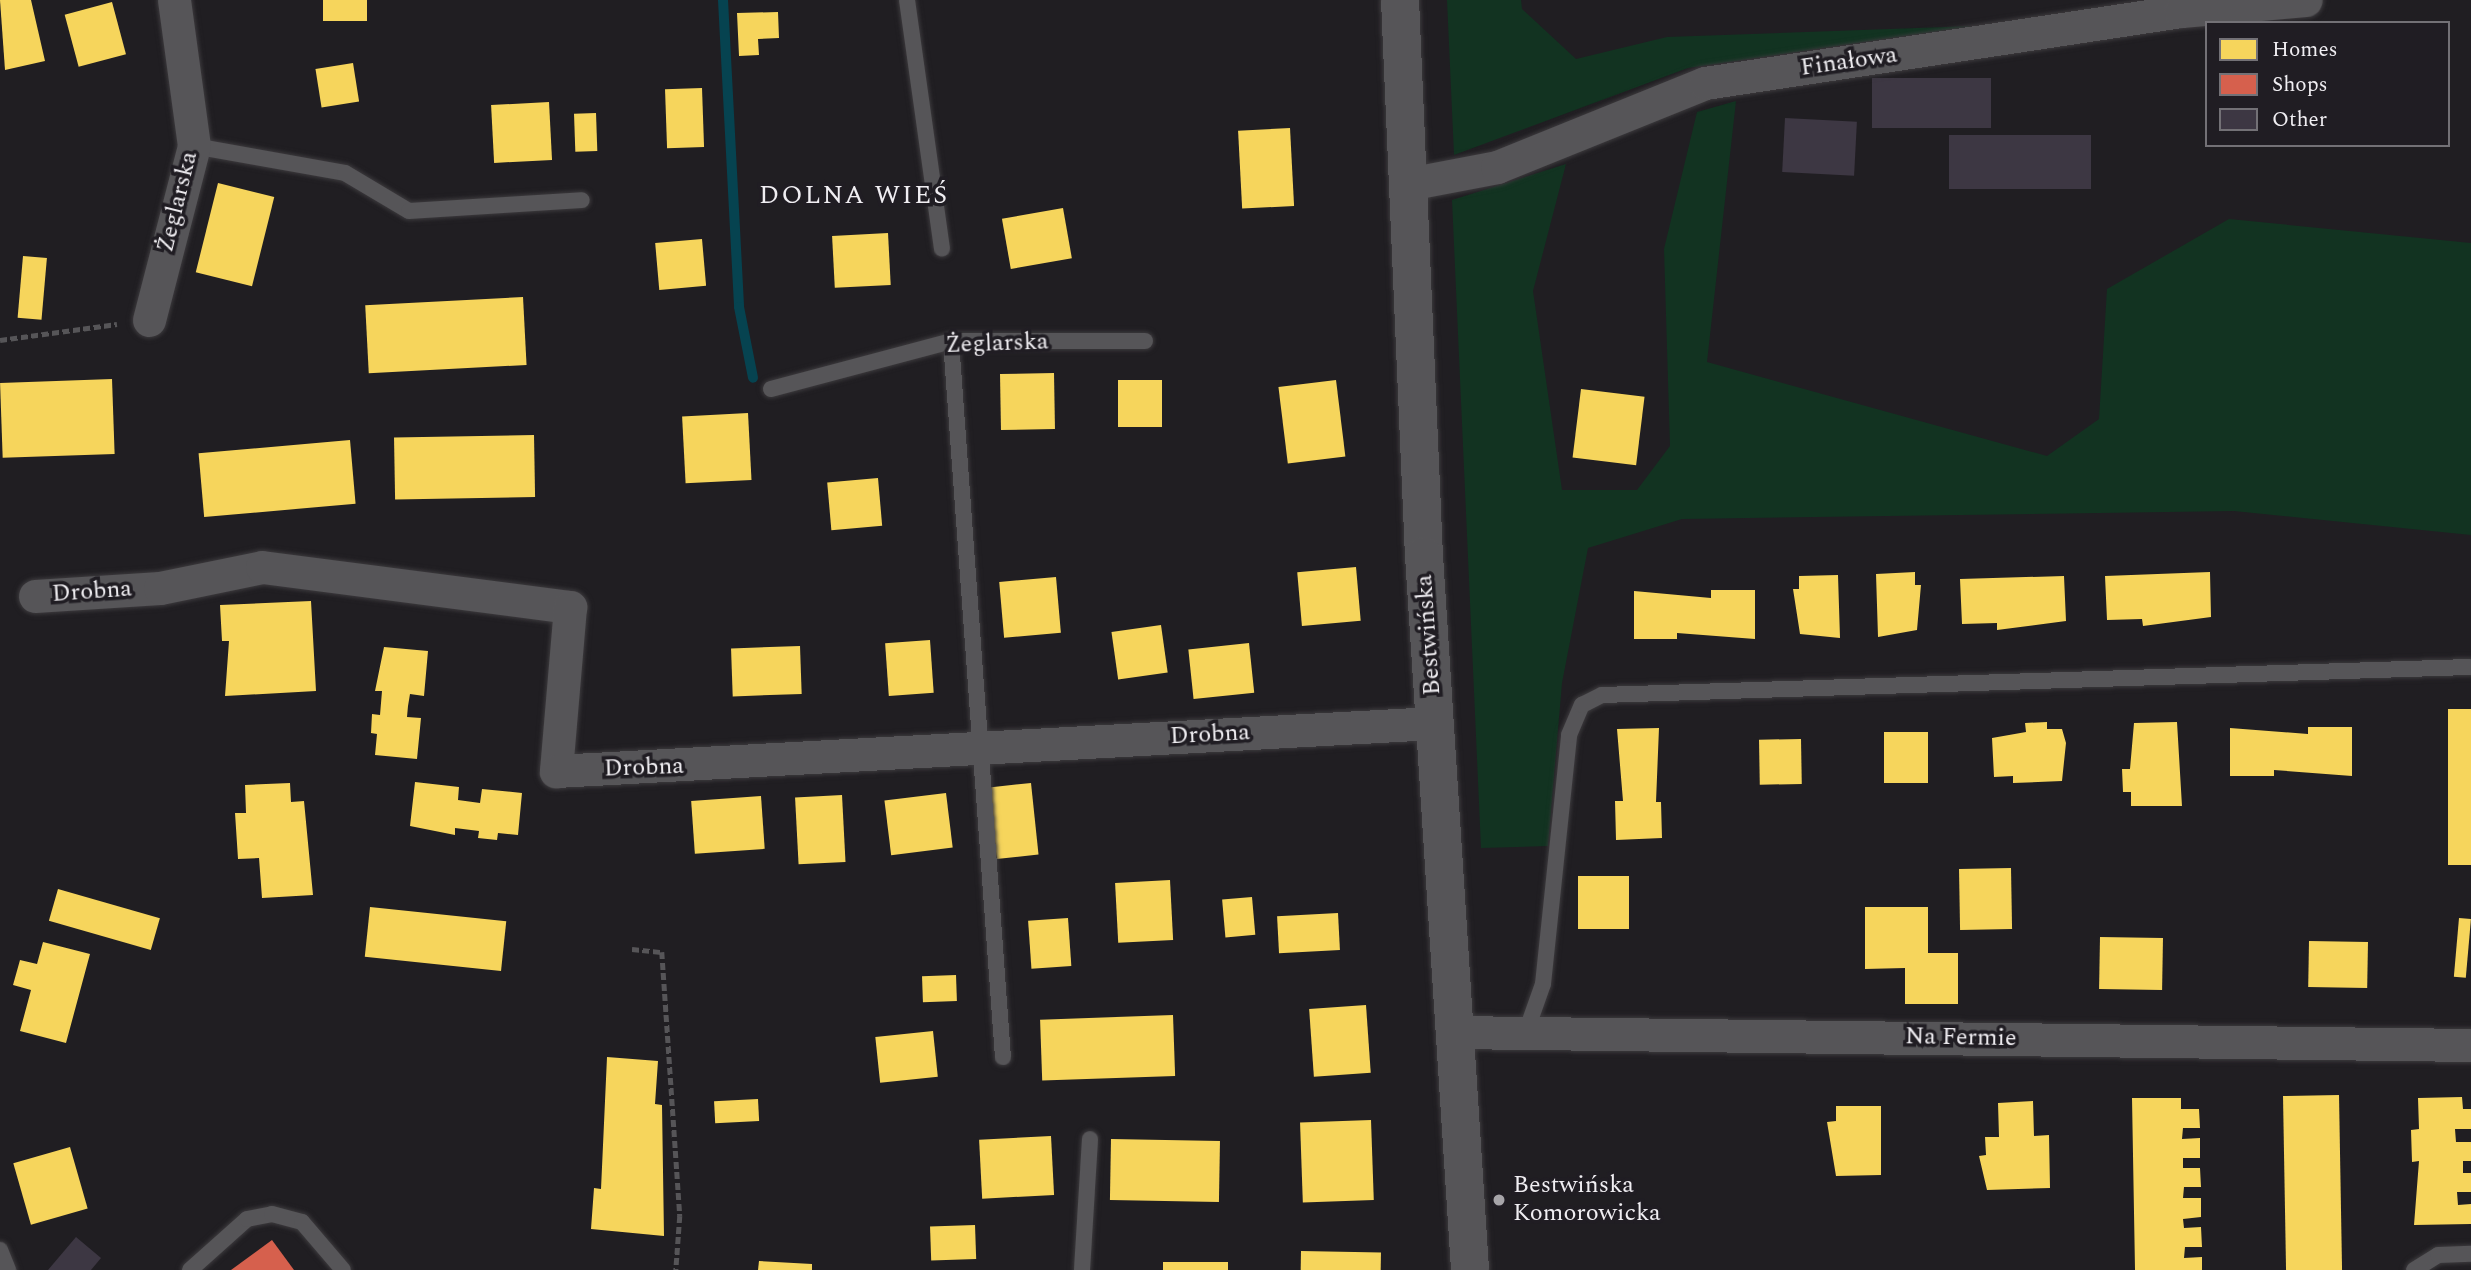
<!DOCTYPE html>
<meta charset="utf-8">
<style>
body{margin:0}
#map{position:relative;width:2471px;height:1270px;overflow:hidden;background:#201e22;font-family:Spectral,serif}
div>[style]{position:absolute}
.green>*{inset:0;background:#123321}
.homes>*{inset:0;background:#f6d55c;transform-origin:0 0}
.shops>*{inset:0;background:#d6604d}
.stream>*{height:10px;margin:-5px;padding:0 5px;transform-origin:5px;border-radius:5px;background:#064350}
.building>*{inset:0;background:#3d3743;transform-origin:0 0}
.path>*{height:4.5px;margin-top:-2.25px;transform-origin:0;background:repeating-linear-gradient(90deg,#565558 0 7px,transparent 0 10.5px)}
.roads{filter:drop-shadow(0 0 2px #3c3a3d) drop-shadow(0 0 2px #3c3a3d)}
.lane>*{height:16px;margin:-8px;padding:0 8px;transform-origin:8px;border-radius:8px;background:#565558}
.street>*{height:33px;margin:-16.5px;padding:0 16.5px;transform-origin:16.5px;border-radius:16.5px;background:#565558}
.secondary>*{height:38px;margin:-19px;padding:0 19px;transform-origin:19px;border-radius:19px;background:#565558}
.dots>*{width:19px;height:19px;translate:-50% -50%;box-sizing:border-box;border:4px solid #201d23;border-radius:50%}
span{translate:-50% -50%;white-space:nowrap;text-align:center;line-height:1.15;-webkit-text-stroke:7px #201d23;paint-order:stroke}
.street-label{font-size:24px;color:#f0eef2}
.poi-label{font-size:24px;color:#f0eef2}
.left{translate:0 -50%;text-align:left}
.neighbourhood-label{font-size:26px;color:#f0eef2;letter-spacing:2px}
.legend{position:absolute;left:2205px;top:21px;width:245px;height:126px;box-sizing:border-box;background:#201d23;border:2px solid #737176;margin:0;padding:9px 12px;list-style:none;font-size:21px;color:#f0eef2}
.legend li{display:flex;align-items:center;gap:14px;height:35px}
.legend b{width:35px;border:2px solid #737176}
</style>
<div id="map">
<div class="green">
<i style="clip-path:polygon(1447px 0,1521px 0,1522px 9px,1576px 59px,1667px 37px,1973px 26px,1688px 68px,1454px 155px)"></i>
<i style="clip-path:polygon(1736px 101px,1707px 362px,2047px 456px,2099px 419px,2107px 289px,2229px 219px,2471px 243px,2471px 535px,2234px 511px,1682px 519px,1588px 548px,1562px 683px,1548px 846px,1481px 848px,1452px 200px,1566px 164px,1533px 291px,1562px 490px,1637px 490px,1670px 446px,1664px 249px,1697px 112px)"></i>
</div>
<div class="homes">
<i style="clip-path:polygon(0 0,31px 0,45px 61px,5px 70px)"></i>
<i style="left:323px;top:0;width:44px;height:21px"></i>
<i style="left:112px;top:2px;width:54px;height:49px;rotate:75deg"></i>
<i style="clip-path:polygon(778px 12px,779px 38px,758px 39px,759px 55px,739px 56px,737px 13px)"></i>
<i style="left:353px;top:63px;width:39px;height:38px;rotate:81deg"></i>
<i style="left:702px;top:88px;width:59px;height:37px;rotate:88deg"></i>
<i style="left:549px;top:102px;width:58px;height:58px;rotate:87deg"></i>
<i style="left:596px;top:113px;width:38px;height:22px;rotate:88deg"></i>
<i style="left:1290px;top:128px;width:78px;height:52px;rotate:87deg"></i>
<i style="left:218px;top:183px;width:58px;height:92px;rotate:14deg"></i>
<i style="left:1063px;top:208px;width:51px;height:62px;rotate:80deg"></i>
<i style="left:888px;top:233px;width:52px;height:56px;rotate:87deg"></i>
<i style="left:702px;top:239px;width:47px;height:47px;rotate:85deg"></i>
<i style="left:23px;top:256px;width:24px;height:62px;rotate:5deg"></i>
<i style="left:523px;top:297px;width:68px;height:158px;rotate:87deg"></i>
<i style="left:1054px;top:373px;width:56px;height:54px;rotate:89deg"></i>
<i style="left:112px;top:379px;width:75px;height:112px;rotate:88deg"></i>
<i style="left:1118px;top:380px;width:44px;height:47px"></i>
<i style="left:1336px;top:380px;width:77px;height:58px;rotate:83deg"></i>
<i style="left:1581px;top:389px;width:64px;height:69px;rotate:7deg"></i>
<i style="left:748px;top:413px;width:67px;height:66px;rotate:87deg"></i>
<i style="left:534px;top:435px;width:62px;height:140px;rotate:89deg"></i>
<i style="left:350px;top:440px;width:64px;height:152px;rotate:85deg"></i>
<i style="left:878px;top:478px;width:48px;height:51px;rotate:85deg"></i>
<i style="left:1356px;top:567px;width:54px;height:59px;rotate:85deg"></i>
<i style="clip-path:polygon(1915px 572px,1915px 585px,1921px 585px,1917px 630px,1878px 637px,1876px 574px)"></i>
<i style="clip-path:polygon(2210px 572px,2211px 617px,2143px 626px,2142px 619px,2107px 620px,2105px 576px)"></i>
<i style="clip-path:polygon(1838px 575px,1840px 638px,1800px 634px,1793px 589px,1799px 589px,1799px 576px)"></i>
<i style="clip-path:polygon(2064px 576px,2066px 621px,1997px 630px,1997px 623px,1962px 624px,1960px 579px)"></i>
<i style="left:1056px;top:577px;width:56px;height:57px;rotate:85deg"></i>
<i style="clip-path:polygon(1711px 590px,1755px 590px,1755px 639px,1677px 633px,1677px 639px,1634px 639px,1634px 591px,1711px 598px)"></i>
<i style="clip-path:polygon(311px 601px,316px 691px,225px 696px,229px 641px,222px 641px,220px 605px)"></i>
<i style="left:1161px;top:625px;width:48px;height:50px;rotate:82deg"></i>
<i style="left:930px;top:640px;width:53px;height:45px;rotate:86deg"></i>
<i style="left:1249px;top:643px;width:50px;height:61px;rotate:84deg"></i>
<i style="left:800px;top:646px;width:48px;height:69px;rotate:88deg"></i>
<i style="clip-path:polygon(384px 647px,428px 651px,424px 696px,410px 694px,408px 706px,407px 717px,421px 718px,417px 759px,375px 755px,377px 734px,371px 733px,372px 714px,380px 715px,382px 691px,375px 691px)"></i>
<i style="left:2448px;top:709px;width:23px;height:156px"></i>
<i style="clip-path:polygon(2047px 722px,2047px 729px,2062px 729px,2066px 743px,2062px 781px,2013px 783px,2013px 776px,1994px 777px,1992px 738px,2026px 732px,2025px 723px)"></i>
<i style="clip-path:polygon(2177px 722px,2182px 806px,2131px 806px,2131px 792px,2123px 792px,2122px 769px,2130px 769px,2134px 723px)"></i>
<i style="clip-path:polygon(2308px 727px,2352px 727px,2352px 776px,2274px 770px,2274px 776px,2230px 776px,2230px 728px,2308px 734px)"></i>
<i style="clip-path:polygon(1659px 728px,1656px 802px,1661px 802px,1662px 838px,1616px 840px,1615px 801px,1623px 801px,1617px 729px)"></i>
<i style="left:1884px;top:732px;width:44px;height:51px"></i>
<i style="left:1801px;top:739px;width:45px;height:42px;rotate:89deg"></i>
<i style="clip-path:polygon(415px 782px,459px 787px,458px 800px,480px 803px,482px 789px,522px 793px,518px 835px,498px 833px,497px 840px,478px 838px,479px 831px,455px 828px,455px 835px,410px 826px)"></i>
<i style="clip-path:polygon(290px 783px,291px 802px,304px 801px,313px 895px,262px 898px,259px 858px,238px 859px,235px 813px,246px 813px,245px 785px)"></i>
<i style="left:1031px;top:783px;width:72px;height:42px;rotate:84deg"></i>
<i style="left:946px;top:793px;width:55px;height:62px;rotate:83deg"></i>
<i style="left:842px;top:795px;width:67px;height:47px;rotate:87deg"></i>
<i style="left:761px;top:796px;width:53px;height:70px;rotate:86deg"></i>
<i style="left:2011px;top:868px;width:61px;height:52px;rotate:89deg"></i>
<i style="left:1578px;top:876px;width:51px;height:53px"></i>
<i style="left:1170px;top:880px;width:60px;height:55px;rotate:87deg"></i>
<i style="left:58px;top:889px;width:106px;height:33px;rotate:16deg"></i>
<i style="left:1252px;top:897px;width:38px;height:30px;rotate:85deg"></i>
<i style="left:370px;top:907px;width:137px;height:50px;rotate:6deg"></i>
<i style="clip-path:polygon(1865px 907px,1928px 907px,1928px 953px,1958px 953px,1958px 1004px,1905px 1004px,1905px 968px,1865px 969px)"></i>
<i style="left:1338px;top:913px;width:37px;height:61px;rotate:87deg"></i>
<i style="left:1068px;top:918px;width:48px;height:40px;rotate:86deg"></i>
<i style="left:2459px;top:918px;width:12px;height:59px;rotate:5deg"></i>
<i style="left:2100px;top:937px;width:63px;height:52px;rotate:1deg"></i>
<i style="left:2309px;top:941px;width:59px;height:46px;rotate:1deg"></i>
<i style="clip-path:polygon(43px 942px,90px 954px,66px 1043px,20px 1031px,31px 990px,13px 985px,20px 960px,37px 964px)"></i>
<i style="left:956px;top:975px;width:26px;height:34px;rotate:88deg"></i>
<i style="left:1366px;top:1005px;width:68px;height:57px;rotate:86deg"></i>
<i style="left:1173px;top:1015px;width:61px;height:133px;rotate:88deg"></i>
<i style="left:933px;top:1031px;width:46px;height:58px;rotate:84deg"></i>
<i style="clip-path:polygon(607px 1057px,658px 1061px,655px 1104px,662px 1105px,664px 1236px,591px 1229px,594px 1188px,601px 1189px)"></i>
<i style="left:2339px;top:1095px;width:175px;height:56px;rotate:89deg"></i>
<i style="clip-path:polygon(2462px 1097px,2463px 1109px,2471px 1109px,2471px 1129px,2455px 1129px,2456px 1142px,2471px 1142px,2471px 1161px,2463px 1161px,2463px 1173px,2471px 1173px,2471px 1192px,2457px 1192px,2458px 1205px,2471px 1204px,2471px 1224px,2414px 1225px,2419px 1161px,2412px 1162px,2411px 1130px,2419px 1129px,2418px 1098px)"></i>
<i style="clip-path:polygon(2132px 1098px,2181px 1098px,2181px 1109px,2199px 1109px,2200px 1128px,2183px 1128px,2182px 1139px,2200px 1138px,2200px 1158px,2183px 1158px,2183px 1168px,2200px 1168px,2201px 1187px,2184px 1187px,2183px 1198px,2201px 1198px,2201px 1217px,2183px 1219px,2184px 1228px,2201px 1227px,2202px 1247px,2185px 1247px,2184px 1258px,2202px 1257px,2202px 1270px,2135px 1270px)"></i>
<i style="left:758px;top:1099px;width:22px;height:44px;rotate:87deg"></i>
<i style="clip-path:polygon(2033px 1101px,2034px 1136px,2049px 1135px,2050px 1188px,1987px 1190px,1979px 1156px,1986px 1155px,1985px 1137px,1999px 1137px,1998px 1103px)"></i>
<i style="clip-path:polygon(1836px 1106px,1881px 1106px,1881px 1175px,1836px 1176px,1827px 1122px,1836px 1121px)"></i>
<i style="left:1371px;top:1120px;width:80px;height:71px;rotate:88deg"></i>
<i style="left:1051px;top:1136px;width:59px;height:72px;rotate:87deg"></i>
<i style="left:1111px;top:1139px;width:109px;height:61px;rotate:1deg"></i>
<i style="left:70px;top:1147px;width:64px;height:59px;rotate:74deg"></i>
<i style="left:975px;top:1225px;width:34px;height:45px;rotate:88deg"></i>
<i style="left:1301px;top:1251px;width:80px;height:19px;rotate:1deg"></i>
<i style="clip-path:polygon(759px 1261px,812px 1264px,812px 1270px,758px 1270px)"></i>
<i style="left:1163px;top:1262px;width:65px;height:8px"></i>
</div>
<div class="shops">
<i style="clip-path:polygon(272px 1240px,294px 1270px,231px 1270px)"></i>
</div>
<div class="stream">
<i style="left:723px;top:0;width:307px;rotate:87deg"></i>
<i style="left:739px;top:307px;width:72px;rotate:78.8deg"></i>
</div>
<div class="building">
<i style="left:1872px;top:78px;width:119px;height:50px"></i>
<i style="left:1785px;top:118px;width:72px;height:54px;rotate:3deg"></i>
<i style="left:1949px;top:135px;width:142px;height:54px"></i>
<i style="clip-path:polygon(76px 1237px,101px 1258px,91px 1270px,48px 1270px)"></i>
</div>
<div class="path">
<i style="left:0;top:340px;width:118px;rotate:-7.8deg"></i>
<i style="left:632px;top:949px;width:30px;rotate:6deg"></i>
<i style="left:662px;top:952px;width:265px;rotate:86.1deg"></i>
<i style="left:680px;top:1216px;width:54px;rotate:94.2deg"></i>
</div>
<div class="roads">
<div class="lane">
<i style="left:907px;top:0;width:251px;rotate:82deg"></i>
<i style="left:194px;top:146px;width:153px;rotate:10.1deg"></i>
<i style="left:345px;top:173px;width:74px;rotate:30.7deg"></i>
<i style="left:409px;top:211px;width:173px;rotate:-3.6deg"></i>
<i style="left:951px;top:341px;width:718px;rotate:85.85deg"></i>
<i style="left:771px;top:389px;width:186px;rotate:-14.9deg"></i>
<i style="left:951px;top:341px;width:194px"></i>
<i style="left:1526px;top:1032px;width:51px;rotate:-70.5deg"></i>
<i style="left:1543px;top:984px;width:250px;rotate:-84deg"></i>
<i style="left:1569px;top:735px;width:33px;rotate:-67deg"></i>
<i style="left:1582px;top:705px;width:22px;rotate:-27deg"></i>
<i style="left:1602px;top:695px;width:869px;rotate:-1.85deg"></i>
<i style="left:0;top:1250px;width:22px;rotate:68deg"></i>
<i style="left:190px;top:1270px;width:76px;rotate:-41.8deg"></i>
<i style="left:247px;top:1219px;width:25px;rotate:-11deg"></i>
<i style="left:272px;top:1214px;width:31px;rotate:15deg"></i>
<i style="left:302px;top:1222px;width:63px;rotate:49.5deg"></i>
<i style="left:1082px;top:1270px;width:131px;rotate:-86.5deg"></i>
<i style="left:2414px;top:1270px;width:28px;rotate:-32deg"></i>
<i style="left:2438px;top:1255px;width:33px;rotate:-2deg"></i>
</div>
<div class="street">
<i style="left:1408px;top:184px;width:91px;rotate:-10.8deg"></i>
<i style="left:1497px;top:167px;width:224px;rotate:-22deg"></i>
<i style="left:1705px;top:83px;width:481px;rotate:-8.6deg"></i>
<i style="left:2181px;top:11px;width:125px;rotate:-5deg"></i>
<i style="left:149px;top:320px;width:180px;rotate:-75.5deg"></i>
<i style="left:194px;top:146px;width:147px;rotate:-97.8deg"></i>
<i style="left:35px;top:596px;width:125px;rotate:-3.7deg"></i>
<i style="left:160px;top:588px;width:104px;rotate:-11.6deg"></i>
<i style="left:262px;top:567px;width:311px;rotate:7.4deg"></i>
<i style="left:570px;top:607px;width:165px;rotate:94.9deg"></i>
<i style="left:556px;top:771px;width:880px;rotate:-3.13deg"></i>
<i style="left:1452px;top:1032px;width:1019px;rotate:0.73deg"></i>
</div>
<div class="secondary">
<i style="left:1400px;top:0;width:557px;rotate:87.53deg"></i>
<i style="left:1424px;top:556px;width:715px;rotate:86.31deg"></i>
</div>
</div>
<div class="dots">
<i style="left:1499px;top:1200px;background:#a7a5a9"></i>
</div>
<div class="street-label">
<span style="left:1849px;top:62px;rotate:-8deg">Finałowa</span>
<span style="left:178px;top:202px;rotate:-76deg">Żeglarska</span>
<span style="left:997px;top:344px;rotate:-2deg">Żeglarska</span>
<span style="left:92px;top:592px;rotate:-4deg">Drobna</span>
<span style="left:1429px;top:635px;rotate:-94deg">Bestwińska</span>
<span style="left:1210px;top:735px;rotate:-3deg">Drobna</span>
<span style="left:644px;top:768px;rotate:-2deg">Drobna</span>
<span style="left:1961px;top:1038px;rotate:1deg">Na Fermie</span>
</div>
<div class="poi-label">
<span class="left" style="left:1513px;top:1200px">Bestwińska<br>Komorowicka</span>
</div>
<div class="neighbourhood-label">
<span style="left:854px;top:196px">DOLNA WIEŚ</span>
</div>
<ul class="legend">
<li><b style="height:19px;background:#f6d55c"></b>Homes</li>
<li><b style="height:19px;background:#d6604d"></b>Shops</li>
<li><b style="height:19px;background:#3d3743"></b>Other</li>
</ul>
</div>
